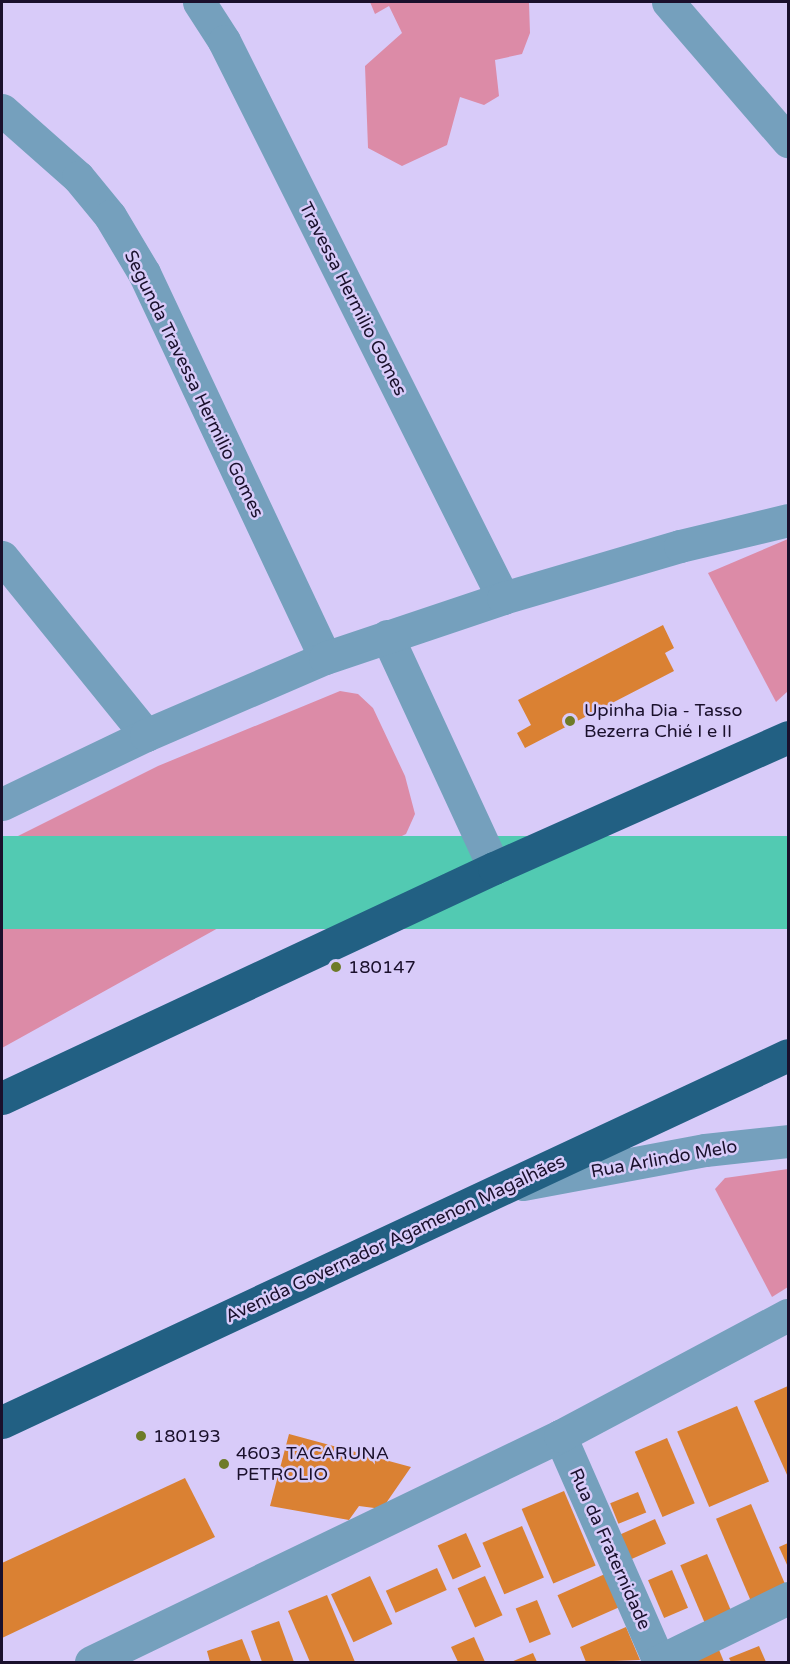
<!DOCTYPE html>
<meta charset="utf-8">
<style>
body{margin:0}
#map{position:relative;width:790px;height:1664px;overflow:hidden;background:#d8cbf9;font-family:"Varela Round",sans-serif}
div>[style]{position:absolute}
.green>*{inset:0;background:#dc8ba7}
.water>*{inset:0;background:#52cab2;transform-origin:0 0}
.building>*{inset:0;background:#da8133;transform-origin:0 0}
.minor>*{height:33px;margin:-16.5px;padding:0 16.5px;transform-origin:16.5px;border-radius:16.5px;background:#75a0bd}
.highway>*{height:33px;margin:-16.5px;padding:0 16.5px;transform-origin:16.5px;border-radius:16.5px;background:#226083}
.dots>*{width:16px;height:16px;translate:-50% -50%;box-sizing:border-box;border:3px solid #d8cbf9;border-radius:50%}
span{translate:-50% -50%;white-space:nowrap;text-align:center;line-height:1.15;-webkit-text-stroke:5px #d8cbf9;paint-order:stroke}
.street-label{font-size:18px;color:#1a102c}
.poi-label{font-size:18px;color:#1a102c}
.left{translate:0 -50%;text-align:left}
.frame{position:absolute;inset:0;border:3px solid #1a102c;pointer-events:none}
</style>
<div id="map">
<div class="green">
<i style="clip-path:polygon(370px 2px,529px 3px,530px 33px,522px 54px,495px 60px,499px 96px,484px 105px,460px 97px,447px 145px,402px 166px,368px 148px,365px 66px,402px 33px,389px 6px,375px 14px)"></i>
<i style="clip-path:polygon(788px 539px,788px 691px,776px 702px,708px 573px)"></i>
<i style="clip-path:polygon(340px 691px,358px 694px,373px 708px,405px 776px,415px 814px,406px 834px,256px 907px,2px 1048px,2px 844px,158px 766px)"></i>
<i style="clip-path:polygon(788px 1169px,788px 1287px,772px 1297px,715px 1189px,725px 1178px)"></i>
</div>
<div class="water">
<i style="left:788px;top:836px;width:93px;height:870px;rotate:90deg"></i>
</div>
<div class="building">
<i style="clip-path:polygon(663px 625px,674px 648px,665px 653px,674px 671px,525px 748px,517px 733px,531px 725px,518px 700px)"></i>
<i style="clip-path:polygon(788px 1386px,788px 1477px,754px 1401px)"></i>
<i style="left:737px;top:1406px;width:82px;height:65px;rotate:67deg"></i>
<i style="clip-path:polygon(289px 1434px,411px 1467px,382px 1509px,359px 1506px,349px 1520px,270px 1506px)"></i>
<i style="left:667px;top:1438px;width:71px;height:35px;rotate:67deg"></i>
<i style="clip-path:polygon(185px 1478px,215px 1537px,2px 1638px,2px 1563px)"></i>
<i style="left:564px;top:1491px;width:81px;height:46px;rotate:67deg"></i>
<i style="left:638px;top:1492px;width:22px;height:30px;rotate:68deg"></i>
<i style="left:751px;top:1504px;width:93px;height:38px;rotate:67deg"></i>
<i style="left:655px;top:1519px;width:27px;height:40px;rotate:66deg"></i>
<i style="left:522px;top:1526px;width:56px;height:43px;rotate:67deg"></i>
<i style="left:466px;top:1533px;width:37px;height:31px;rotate:66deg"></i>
<i style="clip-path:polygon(788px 1543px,788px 1567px,779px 1547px)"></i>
<i style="left:707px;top:1554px;width:64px;height:29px;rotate:67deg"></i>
<i style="left:437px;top:1568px;width:24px;height:56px;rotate:66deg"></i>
<i style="left:672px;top:1570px;width:41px;height:26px;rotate:67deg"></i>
<i style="left:605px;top:1574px;width:36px;height:52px;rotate:66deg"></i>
<i style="left:370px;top:1576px;width:53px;height:43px;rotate:65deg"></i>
<i style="left:485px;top:1576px;width:43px;height:30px;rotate:66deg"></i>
<i style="clip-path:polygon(327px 1595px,355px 1662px,310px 1662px,288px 1611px)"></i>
<i style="left:537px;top:1600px;width:37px;height:23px;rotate:68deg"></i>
<i style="clip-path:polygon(279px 1621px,294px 1662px,262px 1662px,251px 1631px)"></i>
<i style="clip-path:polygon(626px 1627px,640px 1660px,586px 1662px,580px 1647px)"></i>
<i style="clip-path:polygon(474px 1637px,485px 1662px,458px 1662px,451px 1647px)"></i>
<i style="clip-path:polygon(242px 1639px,251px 1662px,210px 1662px,207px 1651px)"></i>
<i style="clip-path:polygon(717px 1645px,724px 1662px,675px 1662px)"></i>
<i style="clip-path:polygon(759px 1646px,766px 1662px,731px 1662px,729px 1658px)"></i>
<i style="clip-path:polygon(533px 1653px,537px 1662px,511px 1662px)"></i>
</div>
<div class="minor">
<i style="left:199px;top:2px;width:46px;rotate:57.3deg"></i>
<i style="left:224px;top:41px;width:623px;rotate:63.39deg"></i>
<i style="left:668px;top:2px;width:184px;rotate:49.2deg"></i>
<i style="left:2px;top:110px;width:101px;rotate:41.4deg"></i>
<i style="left:78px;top:177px;width:50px;rotate:50.6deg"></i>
<i style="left:110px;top:216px;width:66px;rotate:59.2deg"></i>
<i style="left:144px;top:273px;width:425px;rotate:64.8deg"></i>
<i style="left:2px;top:557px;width:229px;rotate:51deg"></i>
<i style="left:387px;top:636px;width:255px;rotate:65.2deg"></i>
<i style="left:2px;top:804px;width:160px;rotate:-25.6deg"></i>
<i style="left:146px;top:735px;width:195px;rotate:-23.3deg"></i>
<i style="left:325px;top:658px;width:188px;rotate:-18.6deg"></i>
<i style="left:503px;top:598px;width:184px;rotate:-16.4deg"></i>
<i style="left:680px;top:546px;width:111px;rotate:-13.5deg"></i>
<i style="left:523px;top:1184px;width:185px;rotate:-10.6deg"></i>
<i style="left:705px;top:1150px;width:83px;rotate:-6.2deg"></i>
<i style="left:560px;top:1436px;width:247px;rotate:66.3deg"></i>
<i style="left:91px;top:1662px;width:521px;rotate:-25.73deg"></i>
<i style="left:560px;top:1436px;width:258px;rotate:-28deg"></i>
<i style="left:657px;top:1662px;width:146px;rotate:-26deg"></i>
</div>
<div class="highway">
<i style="left:2px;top:1098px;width:543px;rotate:-25.06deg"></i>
<i style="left:494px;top:868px;width:322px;rotate:-24deg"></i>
<i style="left:2px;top:1422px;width:867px;rotate:-25.03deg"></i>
</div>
<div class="dots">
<i style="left:570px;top:721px;background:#6e7b28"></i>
<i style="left:336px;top:967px;background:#6e7b28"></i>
<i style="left:141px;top:1436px;background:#6e7b28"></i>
<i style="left:224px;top:1464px;background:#6e7b28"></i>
</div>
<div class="street-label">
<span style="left:353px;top:299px;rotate:63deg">Travessa Hermilio Gomes</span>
<span style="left:194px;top:384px;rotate:64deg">Segunda Travessa Hermilio Gomes</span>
<span style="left:664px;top:1159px;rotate:-10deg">Rua Arlindo Melo</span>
<span style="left:395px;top:1239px;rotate:-25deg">Avenida Governador Agamenon Magalhães</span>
<span style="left:610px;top:1549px;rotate:66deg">Rua da Fraternidade</span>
</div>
<div class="poi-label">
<span class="left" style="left:584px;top:721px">Upinha Dia - Tasso<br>Bezerra Chié I e II</span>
<span class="left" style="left:348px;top:967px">180147</span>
<span class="left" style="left:153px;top:1436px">180193</span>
<span class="left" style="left:236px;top:1464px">4603 TACARUNA<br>PETROLIO</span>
</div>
<div class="frame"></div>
</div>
